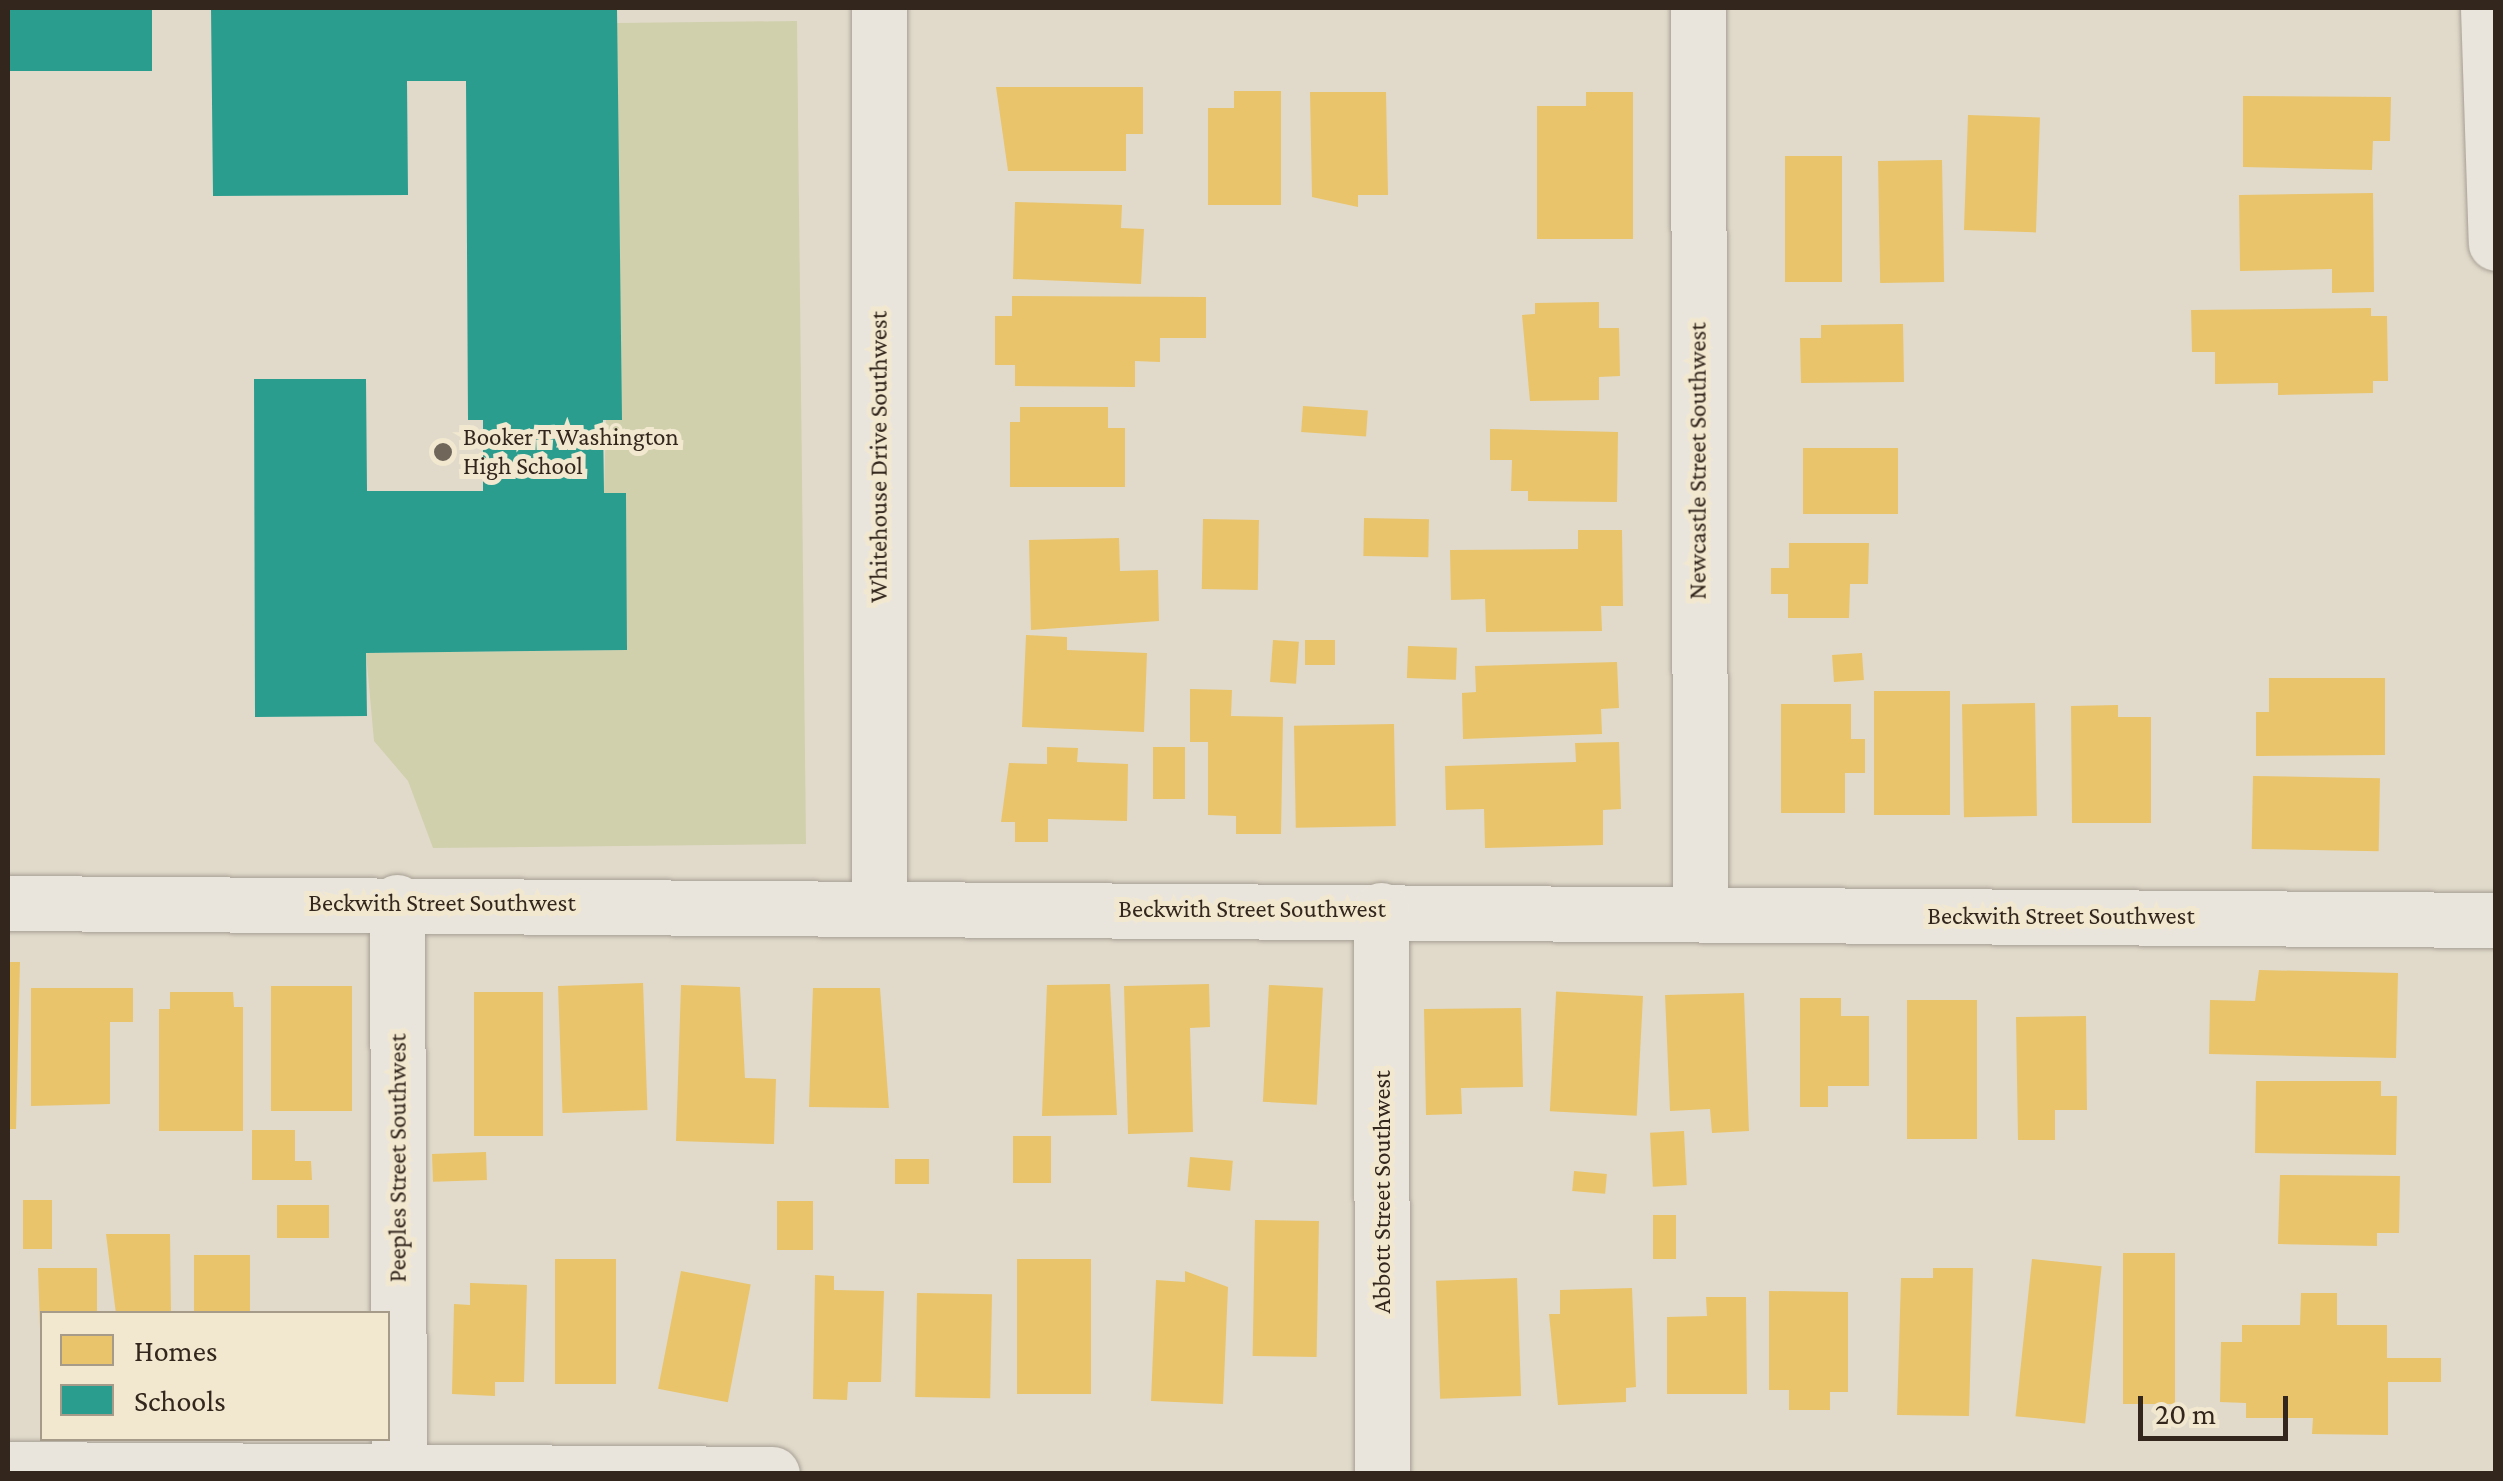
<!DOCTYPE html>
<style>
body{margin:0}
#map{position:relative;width:2503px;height:1481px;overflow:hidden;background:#e1daca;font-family:"Crimson Pro",serif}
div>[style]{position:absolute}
.green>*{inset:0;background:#d0d0ad}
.homes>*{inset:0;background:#e9c46a;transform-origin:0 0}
.schools>*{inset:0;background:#2a9d8f;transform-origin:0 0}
.roads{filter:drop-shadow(0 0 2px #a69f94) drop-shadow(0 0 2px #a69f94)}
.street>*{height:55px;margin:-27.5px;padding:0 27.5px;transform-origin:27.5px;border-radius:27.5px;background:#eae5dc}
.secondary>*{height:55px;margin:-27.5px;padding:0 27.5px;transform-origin:27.5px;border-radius:27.5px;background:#eae5dc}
.dots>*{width:28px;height:28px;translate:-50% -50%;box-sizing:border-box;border:5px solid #f2e8d0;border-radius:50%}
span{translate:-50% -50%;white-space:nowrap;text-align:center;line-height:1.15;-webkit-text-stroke:10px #f2e8d0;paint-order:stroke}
.poi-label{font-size:25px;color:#33271d}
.left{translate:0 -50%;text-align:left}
.street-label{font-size:25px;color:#33271d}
.frame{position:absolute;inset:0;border:10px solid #33271d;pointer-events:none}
.legend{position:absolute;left:40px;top:1311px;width:350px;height:130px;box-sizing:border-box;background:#f2e8d0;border:2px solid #a69b88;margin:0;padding:12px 18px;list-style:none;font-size:30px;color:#33271d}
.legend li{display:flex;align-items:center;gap:20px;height:50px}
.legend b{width:50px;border:2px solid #a69b88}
.scale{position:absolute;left:2138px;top:1396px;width:150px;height:45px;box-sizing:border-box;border:5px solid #33271d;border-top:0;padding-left:12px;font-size:30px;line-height:35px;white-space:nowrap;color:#33271d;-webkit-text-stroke:8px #f2e8d0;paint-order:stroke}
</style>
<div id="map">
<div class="green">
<i style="clip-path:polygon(797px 21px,806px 844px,433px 848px,408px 781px,374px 741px,366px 653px,627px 650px,626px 494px,604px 493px,617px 23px)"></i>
</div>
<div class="homes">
<i style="clip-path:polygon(996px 87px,1143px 87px,1143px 134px,1126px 134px,1126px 171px,1008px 171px)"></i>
<i style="clip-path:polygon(1234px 91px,1281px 91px,1281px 205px,1208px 205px,1208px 108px,1234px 108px)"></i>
<i style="clip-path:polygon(1310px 92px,1386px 92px,1388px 195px,1358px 195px,1358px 207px,1312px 197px)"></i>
<i style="clip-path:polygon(1586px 92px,1633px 92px,1633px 239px,1537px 239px,1537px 106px,1586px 106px)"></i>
<i style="clip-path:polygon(2243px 96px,2391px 97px,2390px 141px,2373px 141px,2372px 170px,2243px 167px)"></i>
<i style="left:1968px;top:115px;width:72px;height:115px;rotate:2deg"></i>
<i style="left:1785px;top:156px;width:57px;height:126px"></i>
<i style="left:1942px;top:160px;width:122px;height:64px;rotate:89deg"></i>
<i style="clip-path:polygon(2373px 193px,2374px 292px,2332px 293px,2332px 269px,2240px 271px,2239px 195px)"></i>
<i style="clip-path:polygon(1015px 202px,1122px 205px,1121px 228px,1144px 229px,1141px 284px,1013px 279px)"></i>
<i style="clip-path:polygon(1012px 296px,1206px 297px,1206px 338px,1160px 338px,1160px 362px,1135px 361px,1135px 387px,1015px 386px,1015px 365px,995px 365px,995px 316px,1012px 316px)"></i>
<i style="clip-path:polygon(1599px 302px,1599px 328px,1619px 328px,1620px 376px,1599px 377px,1599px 400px,1530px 401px,1522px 315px,1535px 314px,1535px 303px)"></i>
<i style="clip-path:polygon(2371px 308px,2371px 316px,2387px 316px,2388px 381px,2373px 381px,2373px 393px,2278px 395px,2278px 383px,2215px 384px,2215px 352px,2192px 352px,2191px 310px)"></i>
<i style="clip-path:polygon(1903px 324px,1904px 382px,1801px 383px,1800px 338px,1821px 338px,1821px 325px)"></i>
<i style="left:1303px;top:406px;width:65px;height:26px;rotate:4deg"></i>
<i style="clip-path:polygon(1020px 407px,1108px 407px,1108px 428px,1125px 428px,1125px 487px,1010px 487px,1010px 422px,1020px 422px)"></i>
<i style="clip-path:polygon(1490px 429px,1618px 432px,1617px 502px,1528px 501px,1528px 491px,1511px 491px,1512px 460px,1490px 460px)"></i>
<i style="left:1898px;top:448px;width:66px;height:95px;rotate:90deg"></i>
<i style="left:1364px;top:518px;width:65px;height:38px;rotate:1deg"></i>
<i style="left:1203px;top:519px;width:56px;height:70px;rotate:1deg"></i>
<i style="clip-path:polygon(1578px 530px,1622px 530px,1623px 606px,1601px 606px,1602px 631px,1486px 632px,1485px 599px,1451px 600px,1450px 550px,1578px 549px)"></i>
<i style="clip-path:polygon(1119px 538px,1120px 571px,1158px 570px,1159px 621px,1031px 630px,1029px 540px)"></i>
<i style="clip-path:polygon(1789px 543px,1869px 543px,1868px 584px,1850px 584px,1849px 618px,1788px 618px,1788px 594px,1771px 594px,1771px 568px,1789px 568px)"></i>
<i style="clip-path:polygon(1026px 635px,1067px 637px,1067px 650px,1147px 653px,1144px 732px,1022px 727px)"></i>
<i style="left:1273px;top:640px;width:26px;height:42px;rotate:4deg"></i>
<i style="left:1335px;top:640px;width:25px;height:30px;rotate:90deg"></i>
<i style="left:1408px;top:646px;width:49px;height:32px;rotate:2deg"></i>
<i style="left:1862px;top:653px;width:27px;height:30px;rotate:86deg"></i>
<i style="clip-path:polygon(1617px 662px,1619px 708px,1601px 709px,1602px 734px,1463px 739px,1462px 693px,1476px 692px,1475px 666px)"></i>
<i style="clip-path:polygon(2269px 678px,2385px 678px,2385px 755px,2256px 756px,2256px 712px,2269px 712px)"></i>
<i style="clip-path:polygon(1190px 689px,1232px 690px,1231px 716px,1283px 717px,1281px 834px,1236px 834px,1236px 816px,1208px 815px,1208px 742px,1190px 742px)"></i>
<i style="left:1874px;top:691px;width:76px;height:124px"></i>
<i style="left:2035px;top:703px;width:113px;height:73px;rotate:89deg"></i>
<i style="clip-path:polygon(1781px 704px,1851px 704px,1851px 739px,1865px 739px,1865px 773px,1845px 773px,1845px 813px,1781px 813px)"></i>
<i style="clip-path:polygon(2118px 705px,2118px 717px,2151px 717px,2151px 823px,2072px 823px,2071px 706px)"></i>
<i style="left:1394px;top:724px;width:102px;height:100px;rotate:89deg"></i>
<i style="clip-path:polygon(1619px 742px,1621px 809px,1603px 810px,1603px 845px,1485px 848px,1484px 809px,1446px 810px,1445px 766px,1576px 762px,1575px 743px)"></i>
<i style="clip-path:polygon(1047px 747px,1078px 748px,1077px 762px,1128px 764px,1127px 821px,1048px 819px,1048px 842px,1015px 842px,1015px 822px,1001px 822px,1009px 763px,1047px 764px)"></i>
<i style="left:1153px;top:747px;width:32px;height:52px"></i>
<i style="left:2253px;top:776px;width:127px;height:73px;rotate:1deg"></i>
<i style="clip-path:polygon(8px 962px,20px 962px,16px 1129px,8px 1129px)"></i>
<i style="clip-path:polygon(2259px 970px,2398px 973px,2396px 1058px,2209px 1054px,2210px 1000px,2255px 1001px)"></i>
<i style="left:643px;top:983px;width:127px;height:85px;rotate:88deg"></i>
<i style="clip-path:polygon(1110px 984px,1117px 1115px,1042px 1116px,1047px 985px)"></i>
<i style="clip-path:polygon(1209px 984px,1210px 1027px,1190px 1028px,1193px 1132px,1128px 1134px,1124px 986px)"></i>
<i style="clip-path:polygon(681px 985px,740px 987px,745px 1078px,776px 1079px,774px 1144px,676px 1141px)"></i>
<i style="left:1269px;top:985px;width:54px;height:117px;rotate:3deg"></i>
<i style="left:352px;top:986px;width:125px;height:81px;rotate:90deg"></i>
<i style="clip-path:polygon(31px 988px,133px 988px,133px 1022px,110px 1022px,110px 1104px,31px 1106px)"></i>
<i style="clip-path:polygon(813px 988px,880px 988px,889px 1108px,809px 1107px)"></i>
<i style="clip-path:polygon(170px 992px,233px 992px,234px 1007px,243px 1007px,243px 1131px,159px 1131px,159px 1009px,170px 1009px)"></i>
<i style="left:474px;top:992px;width:69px;height:144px"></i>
<i style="clip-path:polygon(1744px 993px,1749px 1131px,1712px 1133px,1710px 1109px,1670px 1111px,1665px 995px)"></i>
<i style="left:1643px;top:996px;width:120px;height:87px;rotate:93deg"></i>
<i style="clip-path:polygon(1800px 998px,1841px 998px,1841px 1016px,1869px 1016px,1869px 1086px,1828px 1086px,1828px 1107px,1800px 1107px)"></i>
<i style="left:1907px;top:1000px;width:70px;height:139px"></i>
<i style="clip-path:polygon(1521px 1008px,1523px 1087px,1461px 1088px,1462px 1114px,1426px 1115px,1424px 1009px)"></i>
<i style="clip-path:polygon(2086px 1016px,2087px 1110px,2055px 1110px,2055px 1140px,2018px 1140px,2016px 1017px)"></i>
<i style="clip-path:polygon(2256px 1081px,2381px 1081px,2381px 1096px,2397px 1096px,2396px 1155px,2255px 1153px)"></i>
<i style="clip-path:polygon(252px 1130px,295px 1130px,295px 1161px,311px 1161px,312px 1180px,252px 1180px)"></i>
<i style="left:1684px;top:1131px;width:54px;height:34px;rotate:87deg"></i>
<i style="left:1013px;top:1136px;width:38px;height:47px"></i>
<i style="left:486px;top:1152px;width:28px;height:54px;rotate:88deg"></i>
<i style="left:1190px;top:1157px;width:43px;height:30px;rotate:5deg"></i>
<i style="left:929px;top:1159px;width:25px;height:34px;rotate:90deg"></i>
<i style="left:1574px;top:1171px;width:33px;height:20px;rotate:5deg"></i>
<i style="clip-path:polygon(2280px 1175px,2400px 1176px,2399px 1233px,2377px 1233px,2377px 1246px,2278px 1244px)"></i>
<i style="left:23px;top:1200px;width:29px;height:49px"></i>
<i style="left:777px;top:1201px;width:36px;height:49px"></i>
<i style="left:277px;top:1205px;width:52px;height:33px"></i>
<i style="left:1653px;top:1215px;width:23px;height:44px"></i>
<i style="left:1255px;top:1220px;width:64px;height:136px;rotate:1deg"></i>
<i style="clip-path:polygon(106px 1234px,170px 1234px,171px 1314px,116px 1314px)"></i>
<i style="left:2123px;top:1253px;width:52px;height:151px"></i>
<i style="left:194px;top:1255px;width:56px;height:59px"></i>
<i style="left:555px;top:1259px;width:61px;height:125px"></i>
<i style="left:1017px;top:1259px;width:74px;height:135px"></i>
<i style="left:2032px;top:1259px;width:70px;height:158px;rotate:6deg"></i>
<i style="clip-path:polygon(38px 1268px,97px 1268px,97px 1314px,42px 1314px,42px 1391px)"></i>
<i style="clip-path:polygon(1933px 1268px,1973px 1268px,1969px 1416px,1897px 1415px,1901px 1278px,1933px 1278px)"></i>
<i style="left:681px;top:1271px;width:71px;height:120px;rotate:11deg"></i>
<i style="clip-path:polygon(1185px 1271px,1228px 1287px,1223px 1404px,1151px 1401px,1156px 1280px,1185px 1282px)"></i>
<i style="clip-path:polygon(815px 1275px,834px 1276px,834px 1290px,884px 1291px,881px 1382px,848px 1382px,847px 1400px,813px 1399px)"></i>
<i style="left:1517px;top:1278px;width:118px;height:81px;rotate:88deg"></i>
<i style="clip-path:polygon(470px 1283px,527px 1285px,524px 1382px,495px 1382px,495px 1396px,452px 1394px,454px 1304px,470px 1305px)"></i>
<i style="clip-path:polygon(1632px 1288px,1636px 1387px,1626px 1388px,1626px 1402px,1558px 1405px,1549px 1314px,1560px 1314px,1560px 1290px)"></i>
<i style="clip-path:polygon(1769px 1291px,1848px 1292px,1848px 1392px,1830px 1392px,1830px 1410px,1789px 1410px,1789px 1390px,1769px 1390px)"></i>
<i style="left:917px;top:1293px;width:75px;height:104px;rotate:1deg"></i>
<i style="clip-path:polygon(2301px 1293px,2337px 1293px,2337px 1325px,2387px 1325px,2387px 1358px,2441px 1358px,2441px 1382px,2388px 1382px,2388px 1435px,2312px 1434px,2313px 1418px,2246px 1418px,2246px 1403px,2220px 1402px,2221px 1342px,2242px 1342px,2242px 1325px,2300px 1325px)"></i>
<i style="clip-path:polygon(1706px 1297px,1746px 1297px,1747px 1394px,1667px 1394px,1667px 1317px,1707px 1316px)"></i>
</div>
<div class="schools">
<i style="left:8px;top:8px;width:144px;height:63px"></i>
<i style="clip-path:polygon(211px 8px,617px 8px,622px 420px,603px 420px,604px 493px,626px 493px,627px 650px,366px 653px,367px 716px,255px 717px,254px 379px,366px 379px,367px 491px,483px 491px,483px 420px,468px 420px,466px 81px,407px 81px,408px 195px,213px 196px)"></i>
</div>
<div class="roads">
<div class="street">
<i style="left:879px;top:8px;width:898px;rotate:90deg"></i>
<i style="left:1698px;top:8px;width:906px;rotate:89.87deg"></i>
<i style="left:397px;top:902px;width:572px;rotate:89.8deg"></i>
<i style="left:8px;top:903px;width:2488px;rotate:0.39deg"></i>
<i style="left:1381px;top:910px;width:564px;rotate:89.9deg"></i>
<i style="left:8px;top:1469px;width:764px;rotate:0.37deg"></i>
</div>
<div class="secondary">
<i style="left:2488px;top:8px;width:235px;rotate:88.1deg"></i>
</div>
</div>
<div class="dots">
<i style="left:443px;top:452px;background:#70665a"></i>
</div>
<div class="poi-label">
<span class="left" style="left:463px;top:452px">Booker T Washington<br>High School</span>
</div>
<div class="street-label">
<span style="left:879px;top:457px;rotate:-90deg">Whitehouse Drive Southwest</span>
<span style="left:1698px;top:461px;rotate:-90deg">Newcastle Street Southwest</span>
<span style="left:442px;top:903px">Beckwith Street Southwest</span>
<span style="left:1252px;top:909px">Beckwith Street Southwest</span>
<span style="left:2061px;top:916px">Beckwith Street Southwest</span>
<span style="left:398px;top:1158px;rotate:-90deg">Peeples Street Southwest</span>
<span style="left:1382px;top:1192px;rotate:-90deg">Abbott Street Southwest</span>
</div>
<div class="frame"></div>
<ul class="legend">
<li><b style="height:28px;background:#e9c46a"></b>Homes</li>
<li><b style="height:28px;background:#2a9d8f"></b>Schools</li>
</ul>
<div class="scale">20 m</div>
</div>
